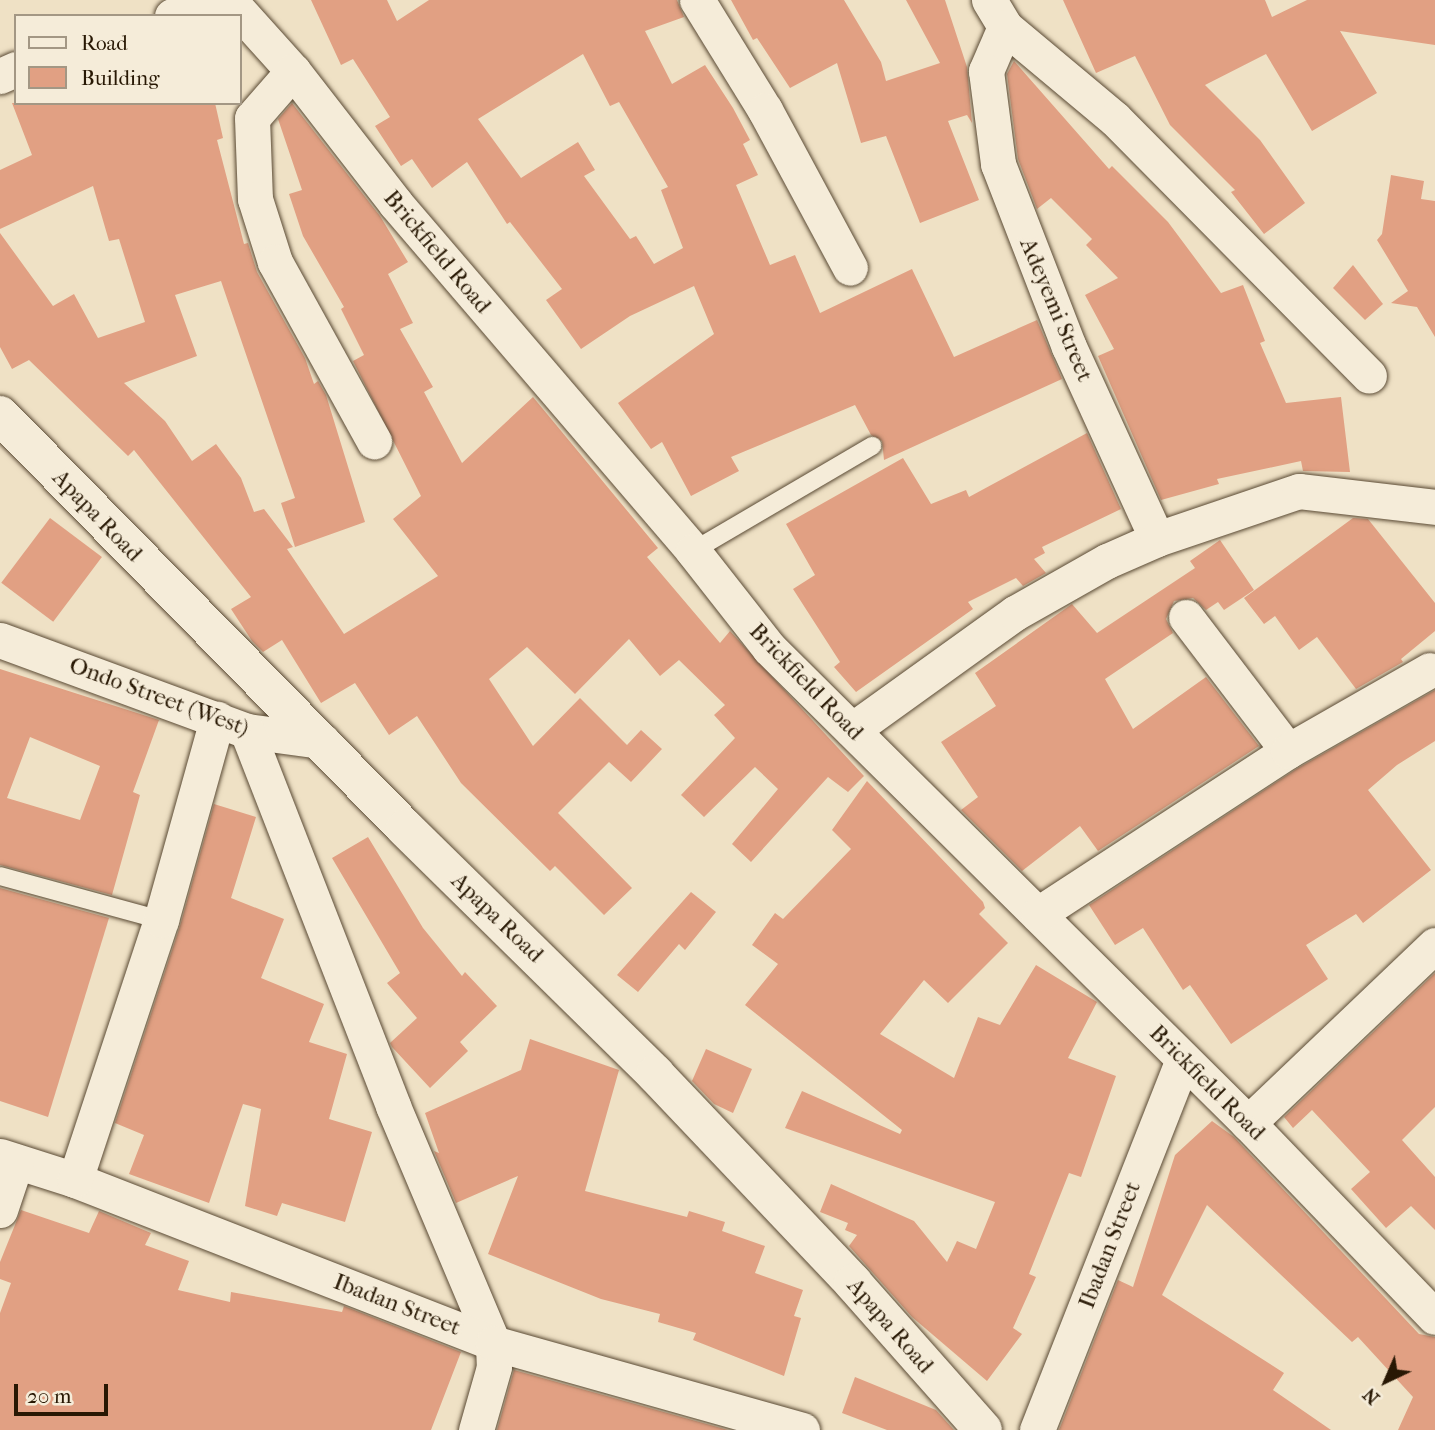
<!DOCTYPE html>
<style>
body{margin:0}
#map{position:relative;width:1435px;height:1430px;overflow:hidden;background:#efe1c5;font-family:"IM FELL French Canon",serif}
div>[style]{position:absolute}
.building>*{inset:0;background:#e1a083;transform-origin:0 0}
.roads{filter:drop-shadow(0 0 2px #5a4a34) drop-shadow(0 0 2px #5a4a34)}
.lane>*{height:18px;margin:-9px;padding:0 9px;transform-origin:9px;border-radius:9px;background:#f5ecd9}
.street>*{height:35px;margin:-17.5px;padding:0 17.5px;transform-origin:17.5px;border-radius:17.5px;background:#f5ecd9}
.secondary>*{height:38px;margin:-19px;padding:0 19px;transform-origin:19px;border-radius:19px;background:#f5ecd9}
span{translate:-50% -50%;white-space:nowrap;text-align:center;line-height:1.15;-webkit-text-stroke:7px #f5ecd9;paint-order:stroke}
.street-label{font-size:23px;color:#281804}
.legend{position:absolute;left:14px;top:14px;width:228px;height:91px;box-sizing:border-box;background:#f5ecd9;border:2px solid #a39784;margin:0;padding:9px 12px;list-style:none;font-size:21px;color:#281804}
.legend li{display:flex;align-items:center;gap:14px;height:35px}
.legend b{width:35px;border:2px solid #a39784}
.north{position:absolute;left:1351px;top:1346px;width:70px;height:70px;-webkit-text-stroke:5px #f5ecd9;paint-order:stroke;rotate:224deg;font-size:19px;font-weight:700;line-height:28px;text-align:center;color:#281804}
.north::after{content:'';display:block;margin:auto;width:24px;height:32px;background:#281804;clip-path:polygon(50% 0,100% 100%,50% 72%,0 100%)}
.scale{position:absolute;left:14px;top:1384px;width:94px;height:32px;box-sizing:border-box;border:4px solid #281804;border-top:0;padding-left:9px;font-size:21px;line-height:24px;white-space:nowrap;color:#281804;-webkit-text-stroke:5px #f5ecd9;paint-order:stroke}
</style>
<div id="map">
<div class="building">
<i style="clip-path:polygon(evenodd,311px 0,387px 0,397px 21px,429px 0,677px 0,684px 17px,645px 31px,672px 84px,705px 65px,733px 108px,750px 140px,743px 144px,758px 175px,736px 185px,770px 265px,795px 255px,820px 313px,912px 269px,954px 357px,1037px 320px,1062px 379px,884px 460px,882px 441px,871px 435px,855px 405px,731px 457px,739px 471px,691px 496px,662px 442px,651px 449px,618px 403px,714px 334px,694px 286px,630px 316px,581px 349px,546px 300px,562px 289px,510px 222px,507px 224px,467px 162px,432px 188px,412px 159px,401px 166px,375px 126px,390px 117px,353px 59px,341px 65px,311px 0,583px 54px,610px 106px,619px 102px,668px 187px,661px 190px,683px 248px,654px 264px,636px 236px,630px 239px,584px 176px,595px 170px,578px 142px,521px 178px,478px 119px,583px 54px)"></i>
<i style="clip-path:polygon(731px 0,844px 0,881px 62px,886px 81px,940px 63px,906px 0,945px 0,967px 67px,972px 123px,967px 115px,948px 121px,979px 200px,920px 223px,886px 136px,861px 143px,837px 63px,790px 88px,757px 38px,753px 40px)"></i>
<i style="clip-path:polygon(1063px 0,1265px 0,1272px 17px,1307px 0,1435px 0,1435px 45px,1340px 31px,1377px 93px,1312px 131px,1266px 54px,1205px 85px,1260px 140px,1305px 203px,1264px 234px,1231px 192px,1235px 190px,1170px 125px,1135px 56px,1096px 73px)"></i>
<i style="clip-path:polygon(1014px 61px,1109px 169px,1112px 166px,1168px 222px,1221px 293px,1243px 285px,1265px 341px,1260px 343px,1286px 403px,1341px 397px,1350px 472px,1303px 471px,1301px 461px,1217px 479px,1219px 484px,1161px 500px,1098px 356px,1114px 349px,1085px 295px,1118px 278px,1086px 245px,1092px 239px,1051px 198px,1037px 209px,1018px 159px,1007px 74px)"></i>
<i style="clip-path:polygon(12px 103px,215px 103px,223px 138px,217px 140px,244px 244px,248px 243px,257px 272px,305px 358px,314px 384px,318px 381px,326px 395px,365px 522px,295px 547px,281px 503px,295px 498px,221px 281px,175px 295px,197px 356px,124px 383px,165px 421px,192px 461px,216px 444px,241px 478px,254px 512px,264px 509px,293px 547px,287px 549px,344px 634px,438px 576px,393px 519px,421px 496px,353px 361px,364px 355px,341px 309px,344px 307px,303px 236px,289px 194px,302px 190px,278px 119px,292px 103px,380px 216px,408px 262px,388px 274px,413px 323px,400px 329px,433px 387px,424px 392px,462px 463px,533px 397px,658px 548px,647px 557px,720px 643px,730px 631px,864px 776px,848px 792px,828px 777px,751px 862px,732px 844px,778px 789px,755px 767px,704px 817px,681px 795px,735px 738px,714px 715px,725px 705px,679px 660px,660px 676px,629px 639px,575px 694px,527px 647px,489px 679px,533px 746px,580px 698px,627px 745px,641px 730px,662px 749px,631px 782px,609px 762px,558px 813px,632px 888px,604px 915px,555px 866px,550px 871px,461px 783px,417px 716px,389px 735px,355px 683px,321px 703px,282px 640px,263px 652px,252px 641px,231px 609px,251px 597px,134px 450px,128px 456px,29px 360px,12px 369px,0 347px,0 233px,53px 306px,74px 294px,98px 338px,145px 322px,119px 239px,109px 241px,93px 186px,0 229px,0 170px,32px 155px)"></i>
<i style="clip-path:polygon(1391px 175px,1424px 181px,1421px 199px,1435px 201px,1435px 337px,1417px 307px,1391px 303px,1408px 291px,1377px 240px,1382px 234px)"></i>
<i style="clip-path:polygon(1353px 265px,1383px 304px,1365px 320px,1333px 288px)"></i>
<i style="clip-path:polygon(1087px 433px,1121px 509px,1042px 547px,1045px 553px,1034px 559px,1046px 573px,1023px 586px,1016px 578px,968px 602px,973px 609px,856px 692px,834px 667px,840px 662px,793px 589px,815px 575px,786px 524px,903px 458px,931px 504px,966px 490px,969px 497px)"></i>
<i style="left:50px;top:518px;width:65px;height:81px;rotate:37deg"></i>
<i style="clip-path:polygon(1353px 518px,1368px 519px,1435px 603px,1435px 631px,1401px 659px,1403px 662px,1356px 689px,1317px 637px,1299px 650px,1275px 616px,1264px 624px,1244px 598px)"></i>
<i style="clip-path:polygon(1220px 540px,1254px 590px,1224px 610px,1218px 602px,1206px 610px,1193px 598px,1174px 601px,1166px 619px,1173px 633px,1105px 679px,1133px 729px,1206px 677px,1259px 746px,1098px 851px,1080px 826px,1022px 871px,961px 810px,978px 797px,941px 742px,996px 706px,975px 673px,1072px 604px,1097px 633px,1195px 568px,1190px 561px)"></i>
<i style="clip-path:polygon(evenodd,0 669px,159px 720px,133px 792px,140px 795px,112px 895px,0 865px,0 669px,30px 737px,100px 766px,80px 820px,7px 798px,30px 737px)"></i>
<i style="clip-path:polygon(1435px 690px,1435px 741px,1397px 765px,1368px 790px,1431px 870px,1363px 923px,1356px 914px,1306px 945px,1328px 979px,1231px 1044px,1190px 985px,1183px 990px,1143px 928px,1115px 945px,1089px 905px,1298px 768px)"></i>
<i style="clip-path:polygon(867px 781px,983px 902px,985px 908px,979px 914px,1008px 943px,948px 1003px,924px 980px,880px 1034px,954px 1078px,978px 1017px,1000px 1025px,1036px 965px,1097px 1002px,1068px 1058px,1116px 1076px,1081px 1177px,1069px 1173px,1029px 1274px,1036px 1277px,1013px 1328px,1022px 1334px,987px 1381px,912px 1317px,849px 1246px,857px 1235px,845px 1230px,848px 1223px,820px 1212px,831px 1184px,914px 1221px,947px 1262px,957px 1241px,976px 1249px,995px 1202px,785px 1128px,802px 1091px,900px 1134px,902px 1130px,745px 1005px,778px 964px,752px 945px,775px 913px,783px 919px,851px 849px,832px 830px)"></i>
<i style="clip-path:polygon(214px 804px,256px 817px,231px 898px,284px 919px,261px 978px,324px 1004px,309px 1042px,347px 1054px,329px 1119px,372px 1132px,345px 1222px,282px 1203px,277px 1216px,245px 1206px,261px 1109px,243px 1104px,209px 1203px,129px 1174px,144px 1135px,115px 1123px,180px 926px)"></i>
<i style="clip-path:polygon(368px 837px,423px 928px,462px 976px,465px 972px,497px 1006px,460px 1042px,468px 1051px,430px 1088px,392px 1047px,390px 1043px,417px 1018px,387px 983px,400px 973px,332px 858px)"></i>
<i style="clip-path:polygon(0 888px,109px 918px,48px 1117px,0 1101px)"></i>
<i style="clip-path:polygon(691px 892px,716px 912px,685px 950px,679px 944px,638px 992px,617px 975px)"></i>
<i style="clip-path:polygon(1435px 973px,1435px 1107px,1402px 1140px,1435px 1177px,1435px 1230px,1411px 1206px,1386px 1228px,1351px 1189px,1370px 1172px,1312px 1110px,1293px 1128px,1284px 1117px)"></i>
<i style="clip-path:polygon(530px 1039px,619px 1070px,585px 1191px,687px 1217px,689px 1211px,725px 1222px,722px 1231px,765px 1246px,755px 1273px,803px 1290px,794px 1316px,801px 1318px,784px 1376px,693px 1340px,696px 1333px,658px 1322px,660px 1314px,601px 1299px,488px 1254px,518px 1176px,456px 1203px,434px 1151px,439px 1153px,425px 1113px,521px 1070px)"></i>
<i style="clip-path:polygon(706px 1049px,752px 1069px,733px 1113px,714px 1104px,692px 1081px)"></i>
<i style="clip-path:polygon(1212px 1121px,1234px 1137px,1419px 1334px,1435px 1337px,1435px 1430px,1398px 1430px,1413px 1397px,1358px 1337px,1352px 1342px,1207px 1205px,1162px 1295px,1284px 1373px,1273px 1390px,1331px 1430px,1059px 1430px,1118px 1280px,1133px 1287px,1175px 1155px)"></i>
<i style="clip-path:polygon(21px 1210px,89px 1233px,99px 1211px,151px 1233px,145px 1245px,189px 1261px,178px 1290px,230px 1302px,231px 1292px,342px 1312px,344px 1306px,461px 1352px,431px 1430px,0 1430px,0 1313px,11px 1283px,0 1279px,0 1262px)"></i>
<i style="clip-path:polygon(514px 1370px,728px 1430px,497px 1430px)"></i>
<i style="clip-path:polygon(855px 1377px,936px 1410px,954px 1430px,887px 1430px,842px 1413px)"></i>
</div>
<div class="roads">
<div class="lane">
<i style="left:693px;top:551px;width:208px;rotate:-30.4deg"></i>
<i style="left:0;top:876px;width:167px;rotate:15.3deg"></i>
</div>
<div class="street">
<i style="left:229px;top:0;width:96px;rotate:48deg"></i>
<i style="left:293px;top:71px;width:168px;rotate:52.2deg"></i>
<i style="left:396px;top:204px;width:457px;rotate:49.4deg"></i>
<i style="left:693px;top:551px;width:123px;rotate:51.9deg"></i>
<i style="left:769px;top:648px;width:675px;rotate:44.76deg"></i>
<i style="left:1248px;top:1123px;width:269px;rotate:46.1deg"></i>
<i style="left:697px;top:0;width:129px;rotate:58.3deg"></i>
<i style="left:765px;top:110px;width:179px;rotate:61.7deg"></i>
<i style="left:989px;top:0;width:31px;rotate:59deg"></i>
<i style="left:1005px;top:27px;width:143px;rotate:39.9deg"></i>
<i style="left:1115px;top:119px;width:361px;rotate:45.3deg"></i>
<i style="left:172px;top:16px;width:52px;rotate:-18.1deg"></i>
<i style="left:1005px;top:27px;width:48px;rotate:113.4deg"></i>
<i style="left:986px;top:71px;width:94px;rotate:82.6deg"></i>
<i style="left:998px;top:164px;width:196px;rotate:68.8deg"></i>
<i style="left:1069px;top:347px;width:211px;rotate:65.4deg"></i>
<i style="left:293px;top:71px;width:62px;rotate:131.1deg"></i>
<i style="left:252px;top:118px;width:81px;rotate:87.9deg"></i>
<i style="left:255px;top:199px;width:66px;rotate:72.4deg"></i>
<i style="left:275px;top:262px;width:205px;rotate:61.1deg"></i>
<i style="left:0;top:76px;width:17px;rotate:-24deg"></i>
<i style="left:1186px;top:617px;width:168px;rotate:52.7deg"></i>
<i style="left:0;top:640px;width:263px;rotate:20.2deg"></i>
<i style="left:247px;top:731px;width:76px;rotate:7.6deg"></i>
<i style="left:852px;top:730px;width:201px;rotate:-35.7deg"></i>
<i style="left:1015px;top:613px;width:106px;rotate:-29.5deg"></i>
<i style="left:1107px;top:561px;width:55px;rotate:-23.7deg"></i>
<i style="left:1157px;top:539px;width:150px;rotate:-18.7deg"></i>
<i style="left:1299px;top:491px;width:137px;rotate:6.7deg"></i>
<i style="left:247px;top:731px;width:402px;rotate:68.7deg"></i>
<i style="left:393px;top:1106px;width:257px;rotate:67.1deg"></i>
<i style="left:493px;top:1343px;width:24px;rotate:88deg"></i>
<i style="left:494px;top:1367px;width:66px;rotate:105.9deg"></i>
<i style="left:1038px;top:914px;width:298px;rotate:-33.1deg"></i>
<i style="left:1288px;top:751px;width:163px;rotate:-29.7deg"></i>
<i style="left:1248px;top:1123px;width:258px;rotate:-43.6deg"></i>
<i style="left:0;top:1156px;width:79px;rotate:17.7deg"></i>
<i style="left:75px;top:1180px;width:449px;rotate:21.3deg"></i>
<i style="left:493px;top:1343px;width:321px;rotate:15.7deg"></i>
<i style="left:75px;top:1180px;width:274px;rotate:-71.7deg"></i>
<i style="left:161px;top:920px;width:209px;rotate:-74.4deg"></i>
<i style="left:0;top:1210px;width:51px;rotate:-71.6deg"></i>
<i style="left:1037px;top:1430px;width:398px;rotate:-68.5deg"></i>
</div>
<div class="secondary">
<i style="left:0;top:415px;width:578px;rotate:45.56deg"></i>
<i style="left:405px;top:828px;width:351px;rotate:44.5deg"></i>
<i style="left:655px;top:1074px;width:288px;rotate:46.5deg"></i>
<i style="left:853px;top:1283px;width:196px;rotate:48.5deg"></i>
</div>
</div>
<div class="street-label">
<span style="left:437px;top:252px;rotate:50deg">Brickfield Road</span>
<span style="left:1056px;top:310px;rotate:67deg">Adeyemi Street</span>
<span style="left:97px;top:516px;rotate:46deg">Apapa Road</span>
<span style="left:806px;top:682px;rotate:46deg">Brickfield Road</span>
<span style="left:159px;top:697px;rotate:20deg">Ondo Street (West)</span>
<span style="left:497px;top:918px;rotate:44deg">Apapa Road</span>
<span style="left:1207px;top:1083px;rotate:45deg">Brickfield Road</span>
<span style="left:1110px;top:1245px;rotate:-69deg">Ibadan Street</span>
<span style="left:397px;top:1305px;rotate:21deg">Ibadan Street</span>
<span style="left:890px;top:1326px;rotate:49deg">Apapa Road</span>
</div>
<ul class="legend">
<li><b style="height:9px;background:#f5ecd9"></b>Road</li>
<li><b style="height:19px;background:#e1a083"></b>Building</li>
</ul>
<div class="north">N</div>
<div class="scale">20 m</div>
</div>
